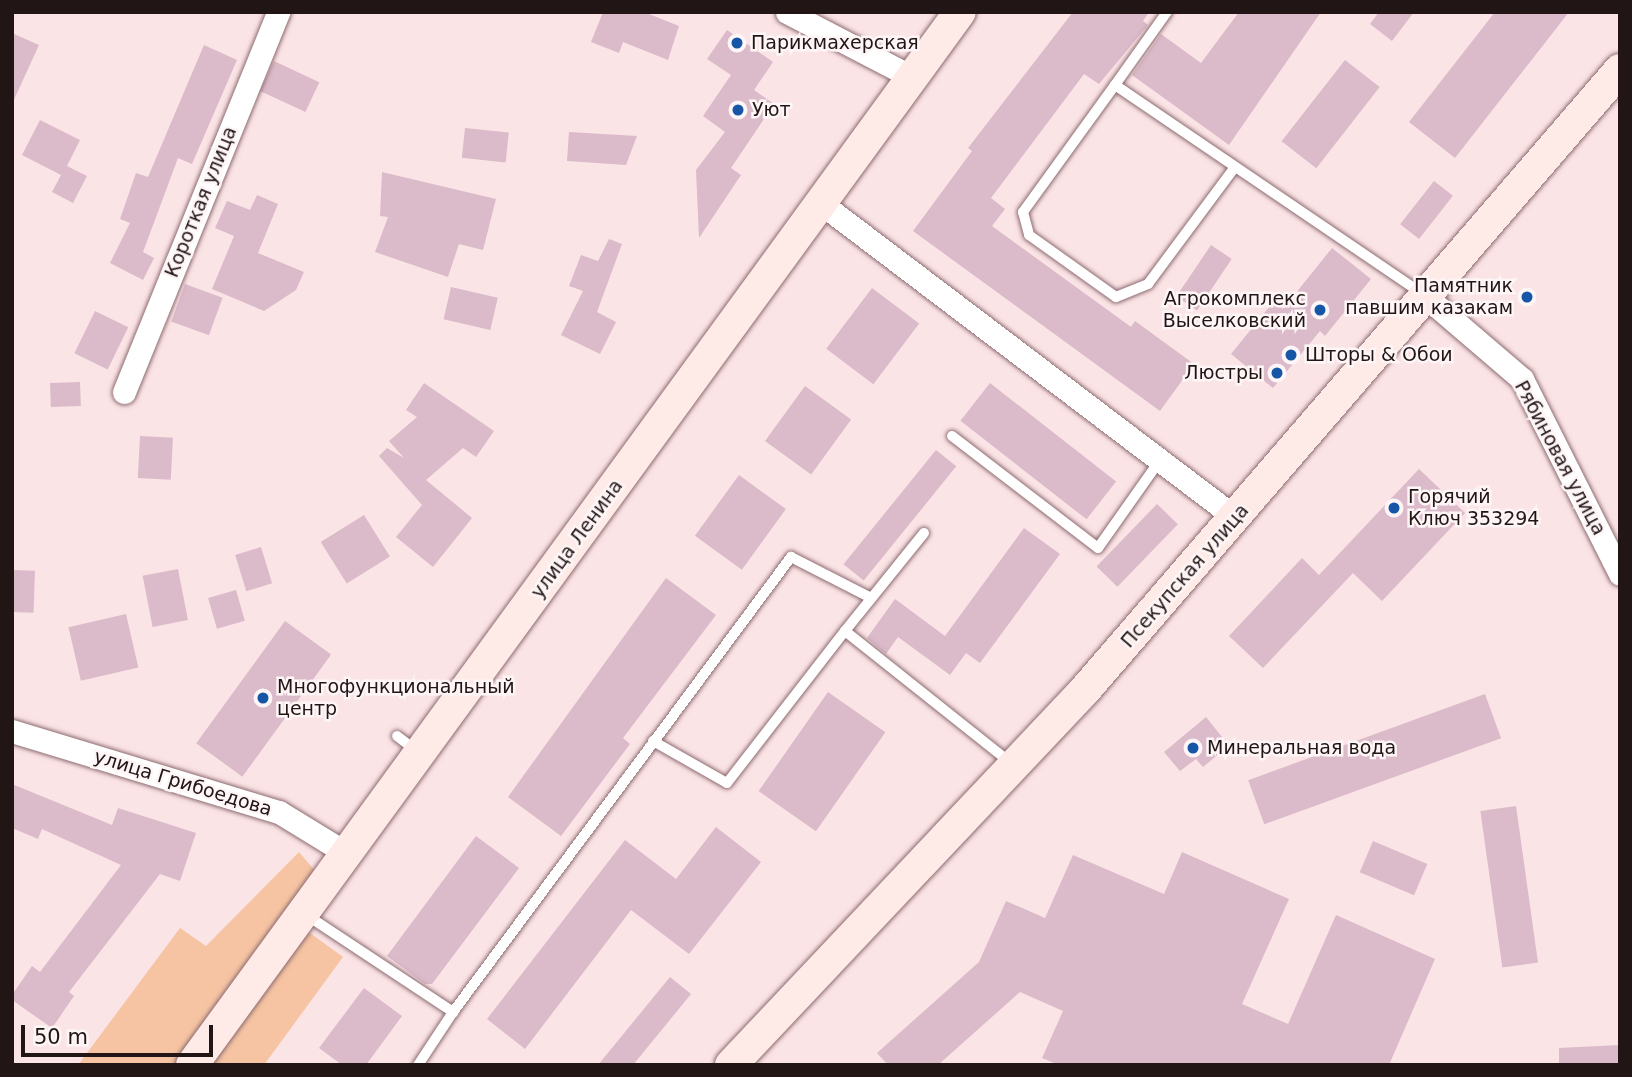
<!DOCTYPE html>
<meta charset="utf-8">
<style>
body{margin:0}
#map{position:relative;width:1632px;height:1077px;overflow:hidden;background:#fbe4e6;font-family:"DejaVu Sans",sans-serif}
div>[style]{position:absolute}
.green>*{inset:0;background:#f6c4a3}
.building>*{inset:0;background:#dbbaca;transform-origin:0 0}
.roads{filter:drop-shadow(0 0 2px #8d6b70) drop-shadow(0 0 2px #8d6b70)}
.lane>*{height:10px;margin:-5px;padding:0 5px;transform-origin:5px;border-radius:5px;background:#fff}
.street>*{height:23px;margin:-11.5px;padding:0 11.5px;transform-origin:11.5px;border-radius:11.5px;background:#fff}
.secondary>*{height:32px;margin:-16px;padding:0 16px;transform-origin:16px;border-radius:16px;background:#feeae6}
.dots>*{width:19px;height:19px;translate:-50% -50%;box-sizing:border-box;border:4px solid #fdf5f6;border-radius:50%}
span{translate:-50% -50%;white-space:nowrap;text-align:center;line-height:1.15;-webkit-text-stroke:5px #fdf5f6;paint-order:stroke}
.poi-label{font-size:19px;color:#221516}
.left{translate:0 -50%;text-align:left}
.right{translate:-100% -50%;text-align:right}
.street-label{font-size:19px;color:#221516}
.frame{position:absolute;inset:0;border:14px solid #221516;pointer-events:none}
.scale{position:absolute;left:21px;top:1025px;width:192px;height:32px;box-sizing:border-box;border:4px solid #221516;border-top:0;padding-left:9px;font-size:21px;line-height:24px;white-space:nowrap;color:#221516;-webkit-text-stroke:5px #fdf5f6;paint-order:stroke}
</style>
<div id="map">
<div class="green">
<i style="clip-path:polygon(299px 852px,317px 873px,177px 1065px,78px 1065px,180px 928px,206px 946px)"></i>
<i style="clip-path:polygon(306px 930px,343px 957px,264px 1065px,208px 1065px)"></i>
</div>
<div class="building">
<i style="clip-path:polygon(603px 12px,644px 12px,679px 26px,668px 60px,623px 42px,619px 53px,591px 42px)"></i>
<i style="clip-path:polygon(1073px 12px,1149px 12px,1143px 21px,1148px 25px,1099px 84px,1084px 74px,991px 198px,1005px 209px,992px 226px,1131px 327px,1135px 321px,1194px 364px,1160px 411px,913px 231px,972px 151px,968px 148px)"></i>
<i style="clip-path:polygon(1239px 12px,1321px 12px,1229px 145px,1132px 75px,1161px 34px,1201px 63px)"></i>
<i style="clip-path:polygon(1379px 12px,1414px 12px,1392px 41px,1370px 24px)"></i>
<i style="clip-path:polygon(1495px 12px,1569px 12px,1455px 158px,1409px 122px)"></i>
<i style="clip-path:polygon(727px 30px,773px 62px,754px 90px,774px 104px,731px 168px,741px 175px,699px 238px,696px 170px,725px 132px,703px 116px,731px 75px,707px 59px)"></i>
<i style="clip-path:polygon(12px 33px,39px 45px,12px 104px)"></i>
<i style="clip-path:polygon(204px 45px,237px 60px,192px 164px,178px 158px,143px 252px,154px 258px,143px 280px,110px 263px,130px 223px,120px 219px,136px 173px,148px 177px)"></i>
<i style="left:1345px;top:60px;width:44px;height:103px;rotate:38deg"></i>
<i style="left:274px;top:61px;width:50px;height:33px;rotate:25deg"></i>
<i style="clip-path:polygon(40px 120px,80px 140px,67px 166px,87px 176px,73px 203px,52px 192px,61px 175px,22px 155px)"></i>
<i style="left:465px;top:128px;width:44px;height:30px;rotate:6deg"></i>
<i style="clip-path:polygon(569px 132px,637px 136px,626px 165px,567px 161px)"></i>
<i style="clip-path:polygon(382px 172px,496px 199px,483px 250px,459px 244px,448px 277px,375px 252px,388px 217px,380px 216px)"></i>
<i style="left:1434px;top:181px;width:24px;height:55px;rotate:38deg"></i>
<i style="clip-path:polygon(257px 195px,278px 204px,258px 253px,304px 272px,296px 290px,264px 311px,212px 289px,234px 236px,215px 228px,227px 201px,250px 210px)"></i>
<i style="clip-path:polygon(609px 239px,622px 244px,597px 312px,616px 322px,600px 354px,561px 335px,583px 291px,569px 286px,581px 255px,598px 261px)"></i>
<i style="left:1211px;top:245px;width:25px;height:62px;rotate:34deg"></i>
<i style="clip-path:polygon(1332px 248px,1371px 279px,1325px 336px,1320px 331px,1273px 388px,1231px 354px,1274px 301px,1283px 309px)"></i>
<i style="left:185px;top:284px;width:40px;height:40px;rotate:20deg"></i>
<i style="left:451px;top:287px;width:48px;height:33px;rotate:13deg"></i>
<i style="left:872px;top:288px;width:59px;height:76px;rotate:37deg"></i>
<i style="left:95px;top:311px;width:37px;height:47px;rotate:26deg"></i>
<i style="left:80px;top:382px;width:24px;height:30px;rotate:88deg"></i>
<i style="clip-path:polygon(424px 383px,494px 431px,476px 457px,463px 448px,426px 480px,472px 518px,433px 567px,396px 537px,422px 505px,379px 456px,387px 448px,404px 458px,389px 441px,417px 417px,406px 410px)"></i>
<i style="left:990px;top:383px;width:160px;height:48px;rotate:38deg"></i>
<i style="left:805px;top:386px;width:57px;height:68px;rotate:36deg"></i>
<i style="left:140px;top:436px;width:33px;height:42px;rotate:3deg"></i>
<i style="left:936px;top:450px;width:26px;height:147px;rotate:39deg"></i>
<i style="clip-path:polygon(1419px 469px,1465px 513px,1382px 601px,1353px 573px,1263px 668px,1229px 636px,1302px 558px,1319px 575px)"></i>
<i style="left:739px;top:475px;width:58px;height:75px;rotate:36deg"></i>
<i style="left:1157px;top:504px;width:29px;height:87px;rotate:44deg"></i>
<i style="left:364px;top:515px;width:49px;height:51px;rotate:58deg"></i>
<i style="clip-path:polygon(1024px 528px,1060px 554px,980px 663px,966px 653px,950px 675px,898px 637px,886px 654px,867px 638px,895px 599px,945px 636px)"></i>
<i style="left:261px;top:547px;width:38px;height:27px;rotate:73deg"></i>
<i style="left:178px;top:569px;width:52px;height:36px;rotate:79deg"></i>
<i style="left:12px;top:570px;width:23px;height:42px;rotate:2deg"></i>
<i style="clip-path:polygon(666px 578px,716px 615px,623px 738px,630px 744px,561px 836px,508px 797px)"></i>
<i style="left:236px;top:590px;width:32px;height:29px;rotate:74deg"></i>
<i style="left:126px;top:614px;width:55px;height:59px;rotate:77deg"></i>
<i style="left:285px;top:621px;width:57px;height:151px;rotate:36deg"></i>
<i style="left:828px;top:692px;width:70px;height:121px;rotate:35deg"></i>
<i style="left:1485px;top:694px;width:47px;height:252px;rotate:70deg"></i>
<i style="clip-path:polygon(1206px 717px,1222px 737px,1214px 744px,1221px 752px,1203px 767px,1196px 759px,1180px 771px,1164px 752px)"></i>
<i style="clip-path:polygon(12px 784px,112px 825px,118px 808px,196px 833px,180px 881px,160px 874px,69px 992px,74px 996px,52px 1028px,12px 1000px,12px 995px,32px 966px,40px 972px,121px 865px,42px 829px,38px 839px,12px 828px)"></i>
<i style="left:1516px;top:806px;width:158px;height:36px;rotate:82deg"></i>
<i style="clip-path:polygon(716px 827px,761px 862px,689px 954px,631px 910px,525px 1049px,487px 1019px,625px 840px,676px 879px)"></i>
<i style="clip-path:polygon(476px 836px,519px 868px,432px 984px,425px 984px,387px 956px)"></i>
<i style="left:1373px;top:841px;width:59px;height:34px;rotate:23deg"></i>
<i style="clip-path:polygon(1182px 852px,1289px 899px,1242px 1004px,1288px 1024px,1336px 915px,1435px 959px,1389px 1065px,1059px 1065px,1042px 1058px,1063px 1011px,1020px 992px,938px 1065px,888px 1065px,877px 1053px,979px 962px,1006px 901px,1045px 918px,1073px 855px,1164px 894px)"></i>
<i style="clip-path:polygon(670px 977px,691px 994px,633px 1065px,598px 1065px)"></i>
<i style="clip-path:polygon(364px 988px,402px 1016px,366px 1065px,342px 1065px,319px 1048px)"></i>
<i style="clip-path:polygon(1620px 1045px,1620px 1065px,1559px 1065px,1559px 1048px)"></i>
</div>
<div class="roads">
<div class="lane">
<i style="left:1167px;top:12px;width:90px;rotate:125.5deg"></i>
<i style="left:1115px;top:85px;width:374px;rotate:34.2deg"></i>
<i style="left:1115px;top:85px;width:157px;rotate:125.9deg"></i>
<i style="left:1023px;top:212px;width:24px;rotate:75deg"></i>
<i style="left:1029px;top:235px;width:107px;rotate:35.5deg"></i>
<i style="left:1116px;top:297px;width:35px;rotate:-22deg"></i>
<i style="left:1148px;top:284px;width:144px;rotate:-53.4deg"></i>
<i style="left:952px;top:436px;width:184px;rotate:37.5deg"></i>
<i style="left:1098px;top:548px;width:108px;rotate:-54.8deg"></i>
<i style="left:924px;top:533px;width:126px;rotate:128.9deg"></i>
<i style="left:845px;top:631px;width:213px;rotate:38.5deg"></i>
<i style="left:397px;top:736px;width:26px;rotate:37deg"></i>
<i style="left:653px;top:741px;width:85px;rotate:29.6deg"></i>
<i style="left:727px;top:783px;width:192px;rotate:-52.2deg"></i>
<i style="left:305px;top:914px;width:178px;rotate:33.5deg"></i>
<i style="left:453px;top:1012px;width:567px;rotate:-53.39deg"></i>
<i style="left:791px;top:557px;width:90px;rotate:27.1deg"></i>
<i style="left:418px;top:1065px;width:64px;rotate:-56.6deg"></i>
</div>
<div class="street">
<i style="left:787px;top:12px;width:143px;rotate:27.5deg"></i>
<i style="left:822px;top:204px;width:520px;rotate:37.18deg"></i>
<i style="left:1425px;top:296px;width:128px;rotate:40.6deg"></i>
<i style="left:1522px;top:379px;width:218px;rotate:63.3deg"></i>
<i style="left:124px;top:392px;width:410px;rotate:-67.9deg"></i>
<i style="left:12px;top:731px;width:279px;rotate:16.9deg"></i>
<i style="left:279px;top:812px;width:79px;rotate:31.5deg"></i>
</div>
<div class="secondary">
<i style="left:192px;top:1065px;width:1303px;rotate:-53.9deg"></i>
<i style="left:731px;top:1065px;width:516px;rotate:-46.65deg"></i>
<i style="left:1085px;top:690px;width:819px;rotate:-49.21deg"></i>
</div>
</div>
<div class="dots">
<i style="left:737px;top:43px;background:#1556a6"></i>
<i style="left:738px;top:110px;background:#1556a6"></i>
<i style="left:1527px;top:297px;background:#1556a6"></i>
<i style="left:1320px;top:310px;background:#1556a6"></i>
<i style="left:1291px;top:355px;background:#1556a6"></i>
<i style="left:1277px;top:373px;background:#1556a6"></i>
<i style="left:1394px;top:508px;background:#1556a6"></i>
<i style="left:263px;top:698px;background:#1556a6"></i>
<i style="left:1193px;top:748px;background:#1556a6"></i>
</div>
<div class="poi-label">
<span class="left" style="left:751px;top:43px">Парикмахерская</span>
<span class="left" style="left:752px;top:110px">Уют</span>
<span class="right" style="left:1513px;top:297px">Памятник<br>павшим казакам</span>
<span class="right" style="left:1306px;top:310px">Агрокомплекс<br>Выселковский</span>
<span class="left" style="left:1305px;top:355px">Шторы &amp; Обои</span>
<span class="right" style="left:1263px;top:373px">Люстры</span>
<span class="left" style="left:1408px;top:508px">Горячий<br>Ключ 353294</span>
<span class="left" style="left:277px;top:698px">Многофункциональный<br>центр</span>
<span class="left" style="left:1207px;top:748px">Минеральная вода</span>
</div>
<div class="street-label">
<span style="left:201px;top:202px;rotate:-68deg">Короткая улица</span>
<span style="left:1560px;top:458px;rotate:62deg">Рябиновая улица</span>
<span style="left:577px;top:539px;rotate:-54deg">улица Ленина</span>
<span style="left:1185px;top:576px;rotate:-49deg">Псекупская улица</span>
<span style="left:183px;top:783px;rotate:17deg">улица Грибоедова</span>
</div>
<div class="frame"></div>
<div class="scale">50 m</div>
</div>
